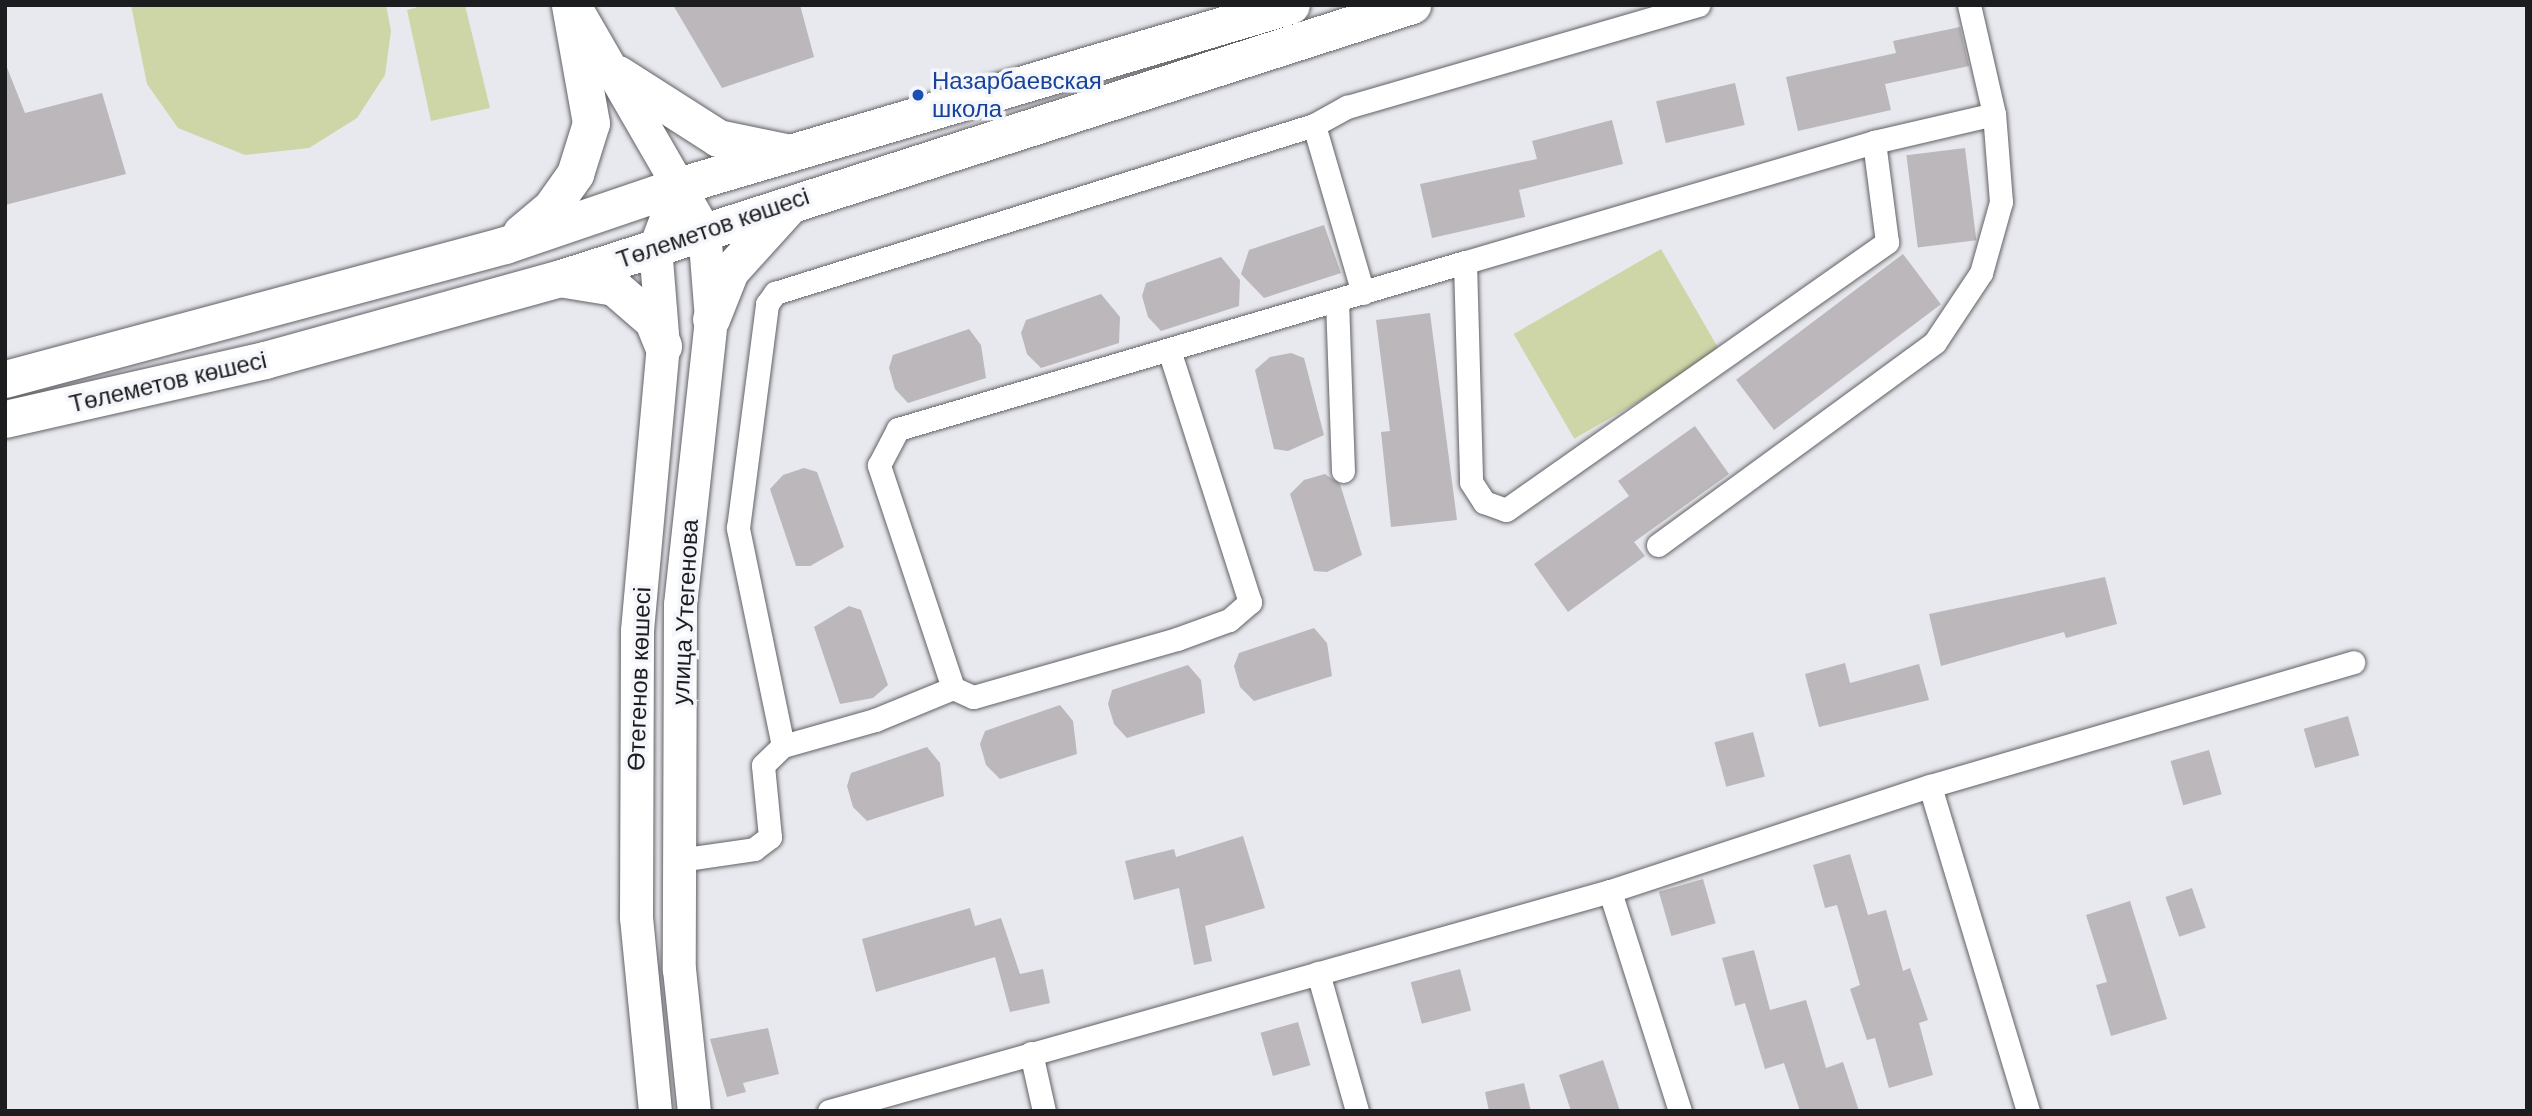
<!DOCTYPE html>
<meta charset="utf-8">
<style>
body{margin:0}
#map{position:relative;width:2532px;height:1116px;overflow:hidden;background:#e8e9ee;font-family:Arial,sans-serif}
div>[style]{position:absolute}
.green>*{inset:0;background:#ced5a7;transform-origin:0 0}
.building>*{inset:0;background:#bbb7bb;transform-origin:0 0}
.roads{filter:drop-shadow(0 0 2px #616166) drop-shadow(0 0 2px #616166)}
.street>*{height:23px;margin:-11.5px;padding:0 11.5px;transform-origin:11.5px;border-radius:11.5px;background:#fff}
.secondary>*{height:33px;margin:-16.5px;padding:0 16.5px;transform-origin:16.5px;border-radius:16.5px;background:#fff}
.primary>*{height:37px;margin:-18.5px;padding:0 18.5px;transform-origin:18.5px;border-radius:18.5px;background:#fff}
.dots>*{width:19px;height:19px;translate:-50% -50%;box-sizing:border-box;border:4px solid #f5f6fb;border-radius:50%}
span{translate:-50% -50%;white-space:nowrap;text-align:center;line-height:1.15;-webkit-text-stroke:7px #f5f6fb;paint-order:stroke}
.transit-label{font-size:24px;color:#164399}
.left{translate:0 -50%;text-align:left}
.street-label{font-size:24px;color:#1c1d1e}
.frame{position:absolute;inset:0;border:7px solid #1c1d1e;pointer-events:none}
</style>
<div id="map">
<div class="green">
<i style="clip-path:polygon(131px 5px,386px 5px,391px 31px,385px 75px,357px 118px,309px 148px,245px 155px,178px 128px,147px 84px)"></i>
<i style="clip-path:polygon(425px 5px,465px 5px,490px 108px,431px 121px,407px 10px)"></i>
<i style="left:1661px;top:249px;width:121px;height:170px;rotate:60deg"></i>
</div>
<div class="building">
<i style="clip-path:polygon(673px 5px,800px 5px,814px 57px,722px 88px)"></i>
<i style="clip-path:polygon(1960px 27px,1969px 66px,1885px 84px,1891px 110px,1798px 131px,1786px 77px,1896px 53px,1893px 41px)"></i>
<i style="clip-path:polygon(6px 65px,25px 113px,102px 93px,126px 174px,5px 205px)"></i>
<i style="left:1735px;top:83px;width:43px;height:81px;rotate:77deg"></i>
<i style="clip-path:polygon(1612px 120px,1623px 164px,1519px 190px,1525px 217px,1432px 238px,1420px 184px,1537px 159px,1532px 141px)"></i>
<i style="left:1965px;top:148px;width:93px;height:59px;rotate:83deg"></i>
<i style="clip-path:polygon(1324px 225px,1341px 273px,1264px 298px,1241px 274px,1249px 250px)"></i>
<i style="left:1903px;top:254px;width:63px;height:209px;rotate:53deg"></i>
<i style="clip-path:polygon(1221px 257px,1240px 280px,1239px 306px,1161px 331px,1148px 317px,1142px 296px,1146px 283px)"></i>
<i style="clip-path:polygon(1101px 294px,1120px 317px,1119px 343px,1041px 368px,1027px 354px,1021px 333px,1026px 320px)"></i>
<i style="clip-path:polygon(1430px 313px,1457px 520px,1391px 527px,1381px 432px,1390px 431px,1376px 320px)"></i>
<i style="clip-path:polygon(969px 329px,981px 345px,986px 378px,908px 403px,895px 389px,889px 368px,893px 355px)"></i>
<i style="clip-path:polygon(1291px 353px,1304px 358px,1324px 435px,1288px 451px,1274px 449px,1255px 370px,1270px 357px)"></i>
<i style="clip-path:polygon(1695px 426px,1729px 474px,1634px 542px,1645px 556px,1568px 612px,1534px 564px,1629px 496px,1618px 481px)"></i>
<i style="clip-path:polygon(804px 468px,817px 472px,844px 547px,810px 566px,796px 566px,770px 489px,783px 475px)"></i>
<i style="clip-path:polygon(1325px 474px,1340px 484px,1362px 555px,1327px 572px,1314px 571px,1290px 494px,1304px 480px)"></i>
<i style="clip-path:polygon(2105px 577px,2117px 624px,2066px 638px,2064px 632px,1941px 666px,1929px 614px)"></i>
<i style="clip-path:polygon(849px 606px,861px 610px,888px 685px,873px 698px,840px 704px,814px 627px)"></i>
<i style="clip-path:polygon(1314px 628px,1327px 643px,1332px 676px,1254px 701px,1240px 687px,1234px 666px,1239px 653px)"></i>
<i style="clip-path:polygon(1845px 663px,1850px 683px,1919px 664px,1929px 700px,1819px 727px,1805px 674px)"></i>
<i style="clip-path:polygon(1188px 665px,1201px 680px,1205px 713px,1127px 738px,1114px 724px,1108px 704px,1112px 690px)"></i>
<i style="clip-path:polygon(1060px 705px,1073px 721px,1077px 754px,1000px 779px,986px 765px,980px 744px,985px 731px)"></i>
<i style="left:2348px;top:716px;width:41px;height:46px;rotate:74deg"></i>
<i style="left:1753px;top:732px;width:46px;height:40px;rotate:75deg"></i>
<i style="clip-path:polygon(927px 747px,940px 763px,944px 796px,867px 821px,853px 807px,847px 786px,851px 773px)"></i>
<i style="left:2209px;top:750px;width:46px;height:40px;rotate:74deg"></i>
<i style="clip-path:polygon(1243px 836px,1265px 908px,1205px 926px,1212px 961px,1194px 965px,1179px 888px,1134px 900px,1125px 861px,1174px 849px,1176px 857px)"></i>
<i style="clip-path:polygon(1850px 854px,1868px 915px,1886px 910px,1903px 971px,1910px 968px,1928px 1020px,1919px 1023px,1933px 1075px,1889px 1088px,1875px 1038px,1867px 1040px,1850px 989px,1860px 985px,1837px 905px,1825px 908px,1813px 865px)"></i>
<i style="left:1703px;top:879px;width:46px;height:46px;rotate:74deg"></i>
<i style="left:2192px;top:888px;width:42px;height:28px;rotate:71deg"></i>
<i style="clip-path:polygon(2130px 901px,2167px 1019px,2111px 1036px,2096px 985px,2107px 982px,2086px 915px)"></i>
<i style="clip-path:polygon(970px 908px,975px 926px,1001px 918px,1020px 974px,1043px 969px,1050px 1003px,1010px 1012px,995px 957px,876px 992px,862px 939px)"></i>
<i style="clip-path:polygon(1754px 950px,1770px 1010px,1806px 1000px,1826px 1068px,1843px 1062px,1859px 1111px,1800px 1111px,1784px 1063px,1765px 1069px,1745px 1003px,1735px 1006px,1722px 958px)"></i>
<i style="left:1460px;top:969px;width:43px;height:51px;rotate:75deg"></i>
<i style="left:1298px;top:1022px;width:45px;height:39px;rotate:74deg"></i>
<i style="clip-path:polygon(768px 1028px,779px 1074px,743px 1083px,746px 1092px,727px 1097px,710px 1039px)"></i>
<i style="clip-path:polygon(1603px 1060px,1620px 1111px,1571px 1111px,1559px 1075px)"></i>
<i style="clip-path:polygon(1524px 1083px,1531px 1111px,1489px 1111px,1485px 1092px)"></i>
</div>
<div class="roads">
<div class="street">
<i style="left:1874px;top:142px;width:426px;rotate:163.6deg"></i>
<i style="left:1465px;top:262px;width:220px;rotate:88.4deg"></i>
<i style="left:1471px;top:482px;width:24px;rotate:57deg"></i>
<i style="left:1484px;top:502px;width:23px;rotate:20deg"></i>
<i style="left:1506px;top:510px;width:466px;rotate:-35.1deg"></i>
<i style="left:1887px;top:242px;width:101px;rotate:-97.4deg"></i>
<i style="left:1874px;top:142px;width:123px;rotate:-13.1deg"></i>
<i style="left:1994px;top:114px;width:112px;rotate:-102.9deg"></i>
<i style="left:1363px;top:293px;width:175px;rotate:-106.3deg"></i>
<i style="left:1314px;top:125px;width:38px;rotate:-29deg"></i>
<i style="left:1347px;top:107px;width:366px;rotate:-16.2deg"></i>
<i style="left:1337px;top:300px;width:171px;rotate:88deg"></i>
<i style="left:1169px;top:350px;width:265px;rotate:72.2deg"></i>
<i style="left:1250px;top:602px;width:28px;rotate:139deg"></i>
<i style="left:1229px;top:620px;width:55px;rotate:159.9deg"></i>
<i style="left:1177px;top:639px;width:212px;rotate:164.1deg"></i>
<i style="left:973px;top:697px;width:22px;rotate:-156deg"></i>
<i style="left:953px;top:688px;width:235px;rotate:-108.4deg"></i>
<i style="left:879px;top:465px;width:41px;rotate:-62.2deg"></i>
<i style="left:898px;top:429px;width:591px;rotate:-16.41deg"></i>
<i style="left:1658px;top:545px;width:343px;rotate:-36.2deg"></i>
<i style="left:1935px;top:342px;width:83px;rotate:-56.3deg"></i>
<i style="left:1981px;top:273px;width:74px;rotate:-74.3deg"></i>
<i style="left:2001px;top:202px;width:88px;rotate:-94.5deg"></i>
<i style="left:783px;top:746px;width:223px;rotate:-101.7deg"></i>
<i style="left:738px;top:528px;width:226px;rotate:-82.6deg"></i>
<i style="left:767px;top:304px;width:14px;rotate:-54deg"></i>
<i style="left:775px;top:293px;width:565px;rotate:-17.31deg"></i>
<i style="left:679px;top:860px;width:76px;rotate:-8.3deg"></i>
<i style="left:754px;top:849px;width:20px;rotate:-37deg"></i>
<i style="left:770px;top:837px;width:72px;rotate:-95.6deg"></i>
<i style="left:763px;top:765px;width:28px;rotate:-44deg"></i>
<i style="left:783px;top:746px;width:96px;rotate:-15.8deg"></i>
<i style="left:875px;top:720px;width:84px;rotate:-22.3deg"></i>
<i style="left:1318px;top:973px;width:143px;rotate:74.2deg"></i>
<i style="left:1031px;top:1053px;width:59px;rotate:77.4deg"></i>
<i style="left:829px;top:1111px;width:811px;rotate:-15.73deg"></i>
<i style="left:1680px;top:1111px;width:231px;rotate:-107.7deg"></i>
<i style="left:1610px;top:891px;width:337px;rotate:-18.2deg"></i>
<i style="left:2028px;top:1111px;width:339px;rotate:-106.8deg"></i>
<i style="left:1930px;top:786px;width:441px;rotate:-16.3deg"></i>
</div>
<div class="secondary">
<i style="left:574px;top:5px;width:260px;rotate:60deg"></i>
<i style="left:704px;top:230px;width:89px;rotate:85.5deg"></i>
<i style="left:711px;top:319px;width:287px;rotate:96.2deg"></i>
<i style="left:680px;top:604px;width:365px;rotate:90.2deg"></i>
<i style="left:679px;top:969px;width:143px;rotate:84deg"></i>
<i style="left:655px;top:1111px;width:195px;rotate:-95.6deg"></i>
<i style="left:636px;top:917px;width:287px;rotate:-89.8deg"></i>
<i style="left:637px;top:630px;width:285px;rotate:-84.8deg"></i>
<i style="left:663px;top:346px;width:99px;rotate:-94.6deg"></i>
<i style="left:655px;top:247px;width:65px;rotate:-69.3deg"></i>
</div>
<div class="primary">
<i style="left:618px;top:74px;width:119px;rotate:32.6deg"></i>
<i style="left:718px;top:138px;width:68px;rotate:11.8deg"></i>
<i style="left:521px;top:233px;width:39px;rotate:-40deg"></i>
<i style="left:551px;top:208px;width:42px;rotate:-54.8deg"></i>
<i style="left:575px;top:174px;width:53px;rotate:-72.6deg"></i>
<i style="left:591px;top:123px;width:120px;rotate:-100.1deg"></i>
<i style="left:565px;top:279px;width:50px;rotate:9.3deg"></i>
<i style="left:614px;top:287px;width:52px;rotate:41.1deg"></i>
<i style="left:653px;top:321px;width:27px;rotate:68deg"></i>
<i style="left:711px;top:319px;width:52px;rotate:-68.4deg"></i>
<i style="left:730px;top:271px;width:86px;rotate:-47.8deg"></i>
<i style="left:5px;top:379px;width:518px;rotate:-15deg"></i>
<i style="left:505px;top:245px;width:183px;rotate:-18.8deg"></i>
<i style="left:678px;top:186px;width:639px;rotate:-16.45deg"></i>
<i style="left:5px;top:419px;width:267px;rotate:-12.8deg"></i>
<i style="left:265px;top:360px;width:307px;rotate:-15.5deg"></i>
<i style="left:561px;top:278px;width:894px;rotate:-17.79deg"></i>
</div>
</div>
<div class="dots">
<i style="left:918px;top:95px;background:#1a4fb4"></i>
</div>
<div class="transit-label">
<span class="left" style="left:932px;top:95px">Назарбаевская<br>школа</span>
</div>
<div class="street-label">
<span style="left:713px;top:228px;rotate:-19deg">Төлеметов көшесі</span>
<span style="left:168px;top:382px;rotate:-13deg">Төлеметов көшесі</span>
<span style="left:685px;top:612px;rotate:-87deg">улица Утегенова</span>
<span style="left:639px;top:679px;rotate:-88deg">Өтегенов көшесі</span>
</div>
<div class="frame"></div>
</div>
